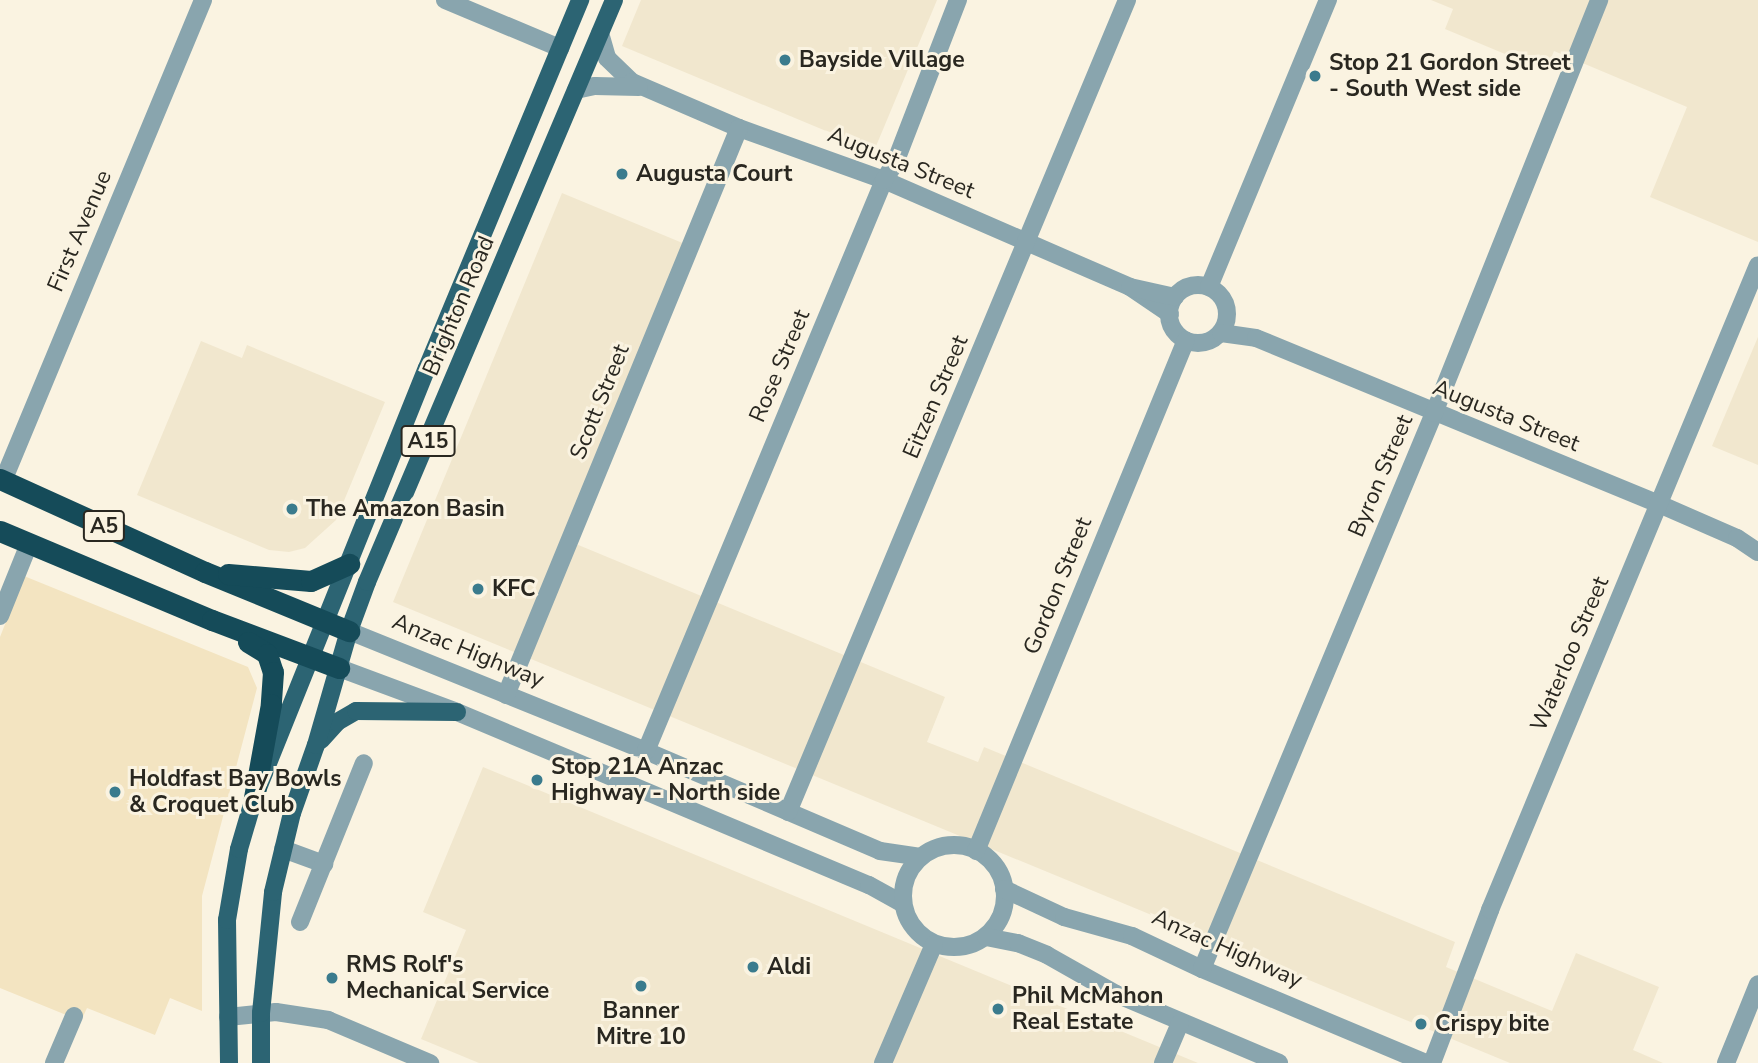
<!DOCTYPE html>
<style>
body{margin:0}
#map{position:relative;width:1758px;height:1063px;overflow:hidden;background:#faf3e1;font-family:"Nunito Sans",sans-serif}
div>[style]{position:absolute}
.built>*{inset:0;background:#f1e7ce}
.green>*{inset:0;background:#f3e4c1}
.minor>*{height:18px;margin:-9px;padding:0 9px;transform-origin:9px;border-radius:9px;background:#89a5ae}
.minor>.ring{margin:-9px;padding:0;box-sizing:content-box;background:none;border:18px solid #89a5ae;border-radius:50%}
.major>*{height:18px;margin:-9px;padding:0 9px;transform-origin:9px;border-radius:9px;background:#2c6473}
.highway>*{height:21px;margin:-10.5px;padding:0 10.5px;transform-origin:10.5px;border-radius:10.5px;background:#154b59}
.dots>*{width:19px;height:19px;translate:-50% -50%;box-sizing:border-box;border:4px solid #faf3e1;border-radius:50%}
span{translate:-50% -50%;white-space:nowrap;text-align:center;line-height:1.15;-webkit-text-stroke:6px #faf3e1;paint-order:stroke}
.shield-label span{padding:2px 5px;background:#faf3e1;border:2px solid;border-radius:5px;-webkit-text-stroke-width:0}
.shield-label{font-size:21px;color:#292720;font-weight:700}
.poi-label{font-size:23px;color:#292720;font-weight:700}
.left{translate:0 -50%;text-align:left}
.street-label{font-size:23px;color:#292720}
</style>
<div id="map">
<div class="built">
<i style="clip-path:polygon(641px 0,937px 0,874px 151px,622px 46px)"></i>
<i style="clip-path:polygon(1431px 0,1758px 0,1758px 242px,1650px 197px,1687px 107px,1554px 51px,1546px 71px,1445px 29px,1453px 9px)"></i>
<i style="clip-path:polygon(562px 193px,697px 249px,576px 544px,945px 697px,927px 742px,978px 762px,984px 747px,1455px 942px,1446px 967px,1552px 1011px,1576px 953px,1659px 987px,1633px 1050px,1663px 1063px,1510px 1063px,393px 602px)"></i>
<i style="clip-path:polygon(1758px 337px,1758px 465px,1712px 446px)"></i>
<i style="clip-path:polygon(201px 341px,242px 358px,247px 345px,385px 402px,336px 520px,305px 548px,289px 552px,269px 550px,137px 495px)"></i>
<i style="clip-path:polygon(483px 767px,1198px 1063px,479px 1063px,421px 1039px,466px 930px,423px 912px)"></i>
</div>
<div class="green">
<i style="clip-path:polygon(24px 576px,248px 667px,257px 688px,202px 896px,202px 1011px,170px 998px,155px 1035px,87px 1008px,81px 1021px,0 988px,0 637px)"></i>
</div>
<div class="minor">
<i style="left:445px;top:0;width:125px;rotate:22.7deg"></i>
<i style="left:600px;top:33px;width:26px;rotate:74deg"></i>
<i style="left:607px;top:58px;width:35px;rotate:44deg"></i>
<i style="left:632px;top:82px;width:116px;rotate:23.3deg"></i>
<i style="left:739px;top:128px;width:154px;rotate:19.7deg"></i>
<i style="left:884px;top:180px;width:268px;rotate:23.5deg"></i>
<i style="left:576px;top:90px;width:19px;rotate:-12deg"></i>
<i style="left:595px;top:86px;width:44px;rotate:1.3deg"></i>
<i class="ring" style="left:1169px;top:285px;width:40px;height:40px"></i>
<i style="left:1209px;top:287px;width:311px;rotate:-67.5deg"></i>
<i style="left:1170px;top:314px;width:48px;rotate:-146deg"></i>
<i style="left:1130px;top:287px;width:46px;rotate:12.5deg"></i>
<i style="left:1221px;top:333px;width:35px;rotate:8deg"></i>
<i style="left:1256px;top:338px;width:436px;rotate:22.4deg"></i>
<i style="left:1659px;top:504px;width:85px;rotate:23.6deg"></i>
<i style="left:1737px;top:538px;width:25px;rotate:34deg"></i>
<i style="left:3px;top:481px;width:521px;rotate:-67.42deg"></i>
<i style="left:0;top:616px;width:78px;rotate:-68.1deg"></i>
<i style="left:349px;top:631px;width:320px;rotate:22deg"></i>
<i style="left:646px;top:751px;width:254px;rotate:23.1deg"></i>
<i style="left:880px;top:851px;width:41px;rotate:8.3deg"></i>
<i style="left:339px;top:668px;width:126px;rotate:20.4deg"></i>
<i style="left:457px;top:712px;width:447px;rotate:22.8deg"></i>
<i style="left:869px;top:885px;width:39px;rotate:29deg"></i>
<i style="left:506px;top:695px;width:613px;rotate:-67.66deg"></i>
<i style="left:646px;top:751px;width:619px;rotate:-67.37deg"></i>
<i style="left:884px;top:180px;width:20px;rotate:-57deg"></i>
<i style="left:895px;top:163px;width:175px;rotate:-68.9deg"></i>
<i style="left:788px;top:812px;width:880px;rotate:-67.34deg"></i>
<i class="ring" style="left:903px;top:845px;width:84px;height:84px"></i>
<i style="left:283px;top:849px;width:44px;rotate:20.1deg"></i>
<i style="left:976px;top:851px;width:552px;rotate:-67.66deg"></i>
<i style="left:1004px;top:889px;width:66px;rotate:25deg"></i>
<i style="left:1064px;top:917px;width:71px;rotate:15.6deg"></i>
<i style="left:1132px;top:936px;width:77px;rotate:25.2deg"></i>
<i style="left:1202px;top:969px;width:243px;rotate:22.8deg"></i>
<i style="left:300px;top:922px;width:171px;rotate:-68.1deg"></i>
<i style="left:986px;top:937px;width:33px;rotate:11deg"></i>
<i style="left:1018px;top:943px;width:31px;rotate:22deg"></i>
<i style="left:1047px;top:955px;width:79px;rotate:29.5deg"></i>
<i style="left:1116px;top:994px;width:177px;rotate:22.9deg"></i>
<i style="left:1202px;top:969px;width:602px;rotate:-67.35deg"></i>
<i style="left:1434px;top:413px;width:445px;rotate:-68.2deg"></i>
<i style="left:228px;top:1017px;width:48px;rotate:-5.9deg"></i>
<i style="left:276px;top:1012px;width:53px;rotate:8.7deg"></i>
<i style="left:328px;top:1020px;width:111px;rotate:22.9deg"></i>
<i style="left:54px;top:1063px;width:51px;rotate:-66.9deg"></i>
<i style="left:883px;top:1063px;width:129px;rotate:-66.8deg"></i>
<i style="left:1163px;top:1063px;width:43px;rotate:-67deg"></i>
<i style="left:1432px;top:1063px;width:164px;rotate:-69.2deg"></i>
<i style="left:1490px;top:910px;width:698px;rotate:-67.44deg"></i>
<i style="left:1726px;top:1063px;width:85px;rotate:-67.9deg"></i>
</div>
<div class="major">
<i style="left:321px;top:740px;width:24px;rotate:-48deg"></i>
<i style="left:337px;top:722px;width:22px;rotate:-30deg"></i>
<i style="left:356px;top:711px;width:101px;rotate:0.6deg"></i>
<i style="left:229px;top:1063px;width:143px;rotate:-90.8deg"></i>
<i style="left:227px;top:920px;width:72px;rotate:-80.4deg"></i>
<i style="left:239px;top:849px;width:53px;rotate:-73.6deg"></i>
<i style="left:254px;top:798px;width:463px;rotate:-68.1deg"></i>
<i style="left:427px;top:368px;width:399px;rotate:-67.4deg"></i>
<i style="left:261px;top:1063px;width:50px;rotate:-90deg"></i>
<i style="left:261px;top:1013px;width:122px;rotate:-84.3deg"></i>
<i style="left:273px;top:892px;width:81px;rotate:-76.5deg"></i>
<i style="left:292px;top:813px;width:72px;rotate:-70.6deg"></i>
<i style="left:316px;top:745px;width:119px;rotate:-73.9deg"></i>
<i style="left:349px;top:631px;width:52px;rotate:-69.8deg"></i>
<i style="left:367px;top:582px;width:632px;rotate:-67deg"></i>
</div>
<div class="highway">
<i style="left:0;top:479px;width:225px;rotate:24.4deg"></i>
<i style="left:205px;top:572px;width:156px;rotate:22.3deg"></i>
<i style="left:0;top:531px;width:230px;rotate:22.8deg"></i>
<i style="left:212px;top:620px;width:136px;rotate:20.7deg"></i>
<i style="left:228px;top:574px;width:83px;rotate:4.8deg"></i>
<i style="left:311px;top:581px;width:42px;rotate:-24.1deg"></i>
<i style="left:248px;top:642px;width:22px;rotate:32deg"></i>
<i style="left:267px;top:654px;width:19px;rotate:72deg"></i>
<i style="left:273px;top:672px;width:32px;rotate:94deg"></i>
<i style="left:271px;top:704px;width:96px;rotate:100.3deg"></i>
</div>
<div class="dots">
<i style="left:785px;top:60px;background:#3a7b8d"></i>
<i style="left:1315px;top:76px;background:#3a7b8d"></i>
<i style="left:622px;top:174px;background:#3a7b8d"></i>
<i style="left:292px;top:509px;background:#3a7b8d"></i>
<i style="left:478px;top:589px;background:#3a7b8d"></i>
<i style="left:537px;top:780px;background:#3a7b8d"></i>
<i style="left:115px;top:792px;background:#3a7b8d"></i>
<i style="left:753px;top:967px;background:#3a7b8d"></i>
<i style="left:332px;top:978px;background:#3a7b8d"></i>
<i style="left:641px;top:986px;background:#3a7b8d"></i>
<i style="left:998px;top:1009px;background:#3a7b8d"></i>
<i style="left:1421px;top:1024px;background:#3a7b8d"></i>
</div>
<div class="shield-label">
<span style="left:428px;top:441px">A15</span>
<span style="left:104px;top:526px">A5</span>
</div>
<div class="poi-label">
<span class="left" style="left:799px;top:60px">Bayside Village</span>
<span class="left" style="left:1329px;top:76px">Stop 21 Gordon Street<br>- South West side</span>
<span class="left" style="left:636px;top:174px">Augusta Court</span>
<span class="left" style="left:306px;top:509px">The Amazon Basin</span>
<span class="left" style="left:492px;top:589px">KFC</span>
<span class="left" style="left:551px;top:780px">Stop 21A Anzac<br>Highway - North side</span>
<span class="left" style="left:129px;top:792px">Holdfast Bay Bowls<br>&amp; Croquet Club</span>
<span class="left" style="left:346px;top:978px">RMS Rolf's<br>Mechanical Service</span>
<span class="left" style="left:767px;top:967px">Aldi</span>
<span class="left" style="left:1012px;top:1009px">Phil McMahon<br>Real Estate</span>
<span style="left:641px;top:1024px">Banner<br>Mitre 10</span>
<span class="left" style="left:1435px;top:1024px">Crispy bite</span>
</div>
<div class="street-label">
<span style="left:901px;top:163px;rotate:22deg">Augusta Street</span>
<span style="left:80px;top:231px;rotate:-67deg">First Avenue</span>
<span style="left:459px;top:306px;rotate:-67deg">Brighton Road</span>
<span style="left:780px;top:366px;rotate:-67deg">Rose Street</span>
<span style="left:936px;top:397px;rotate:-67deg">Eitzen Street</span>
<span style="left:600px;top:402px;rotate:-68deg">Scott Street</span>
<span style="left:1506px;top:416px;rotate:22deg">Augusta Street</span>
<span style="left:1381px;top:476px;rotate:-67deg">Byron Street</span>
<span style="left:1058px;top:586px;rotate:-68deg">Gordon Street</span>
<span style="left:468px;top:651px;rotate:22deg">Anzac Highway</span>
<span style="left:1570px;top:654px;rotate:-67deg">Waterloo Street</span>
<span style="left:1227px;top:949px;rotate:24deg">Anzac Highway</span>
</div>
</div>
